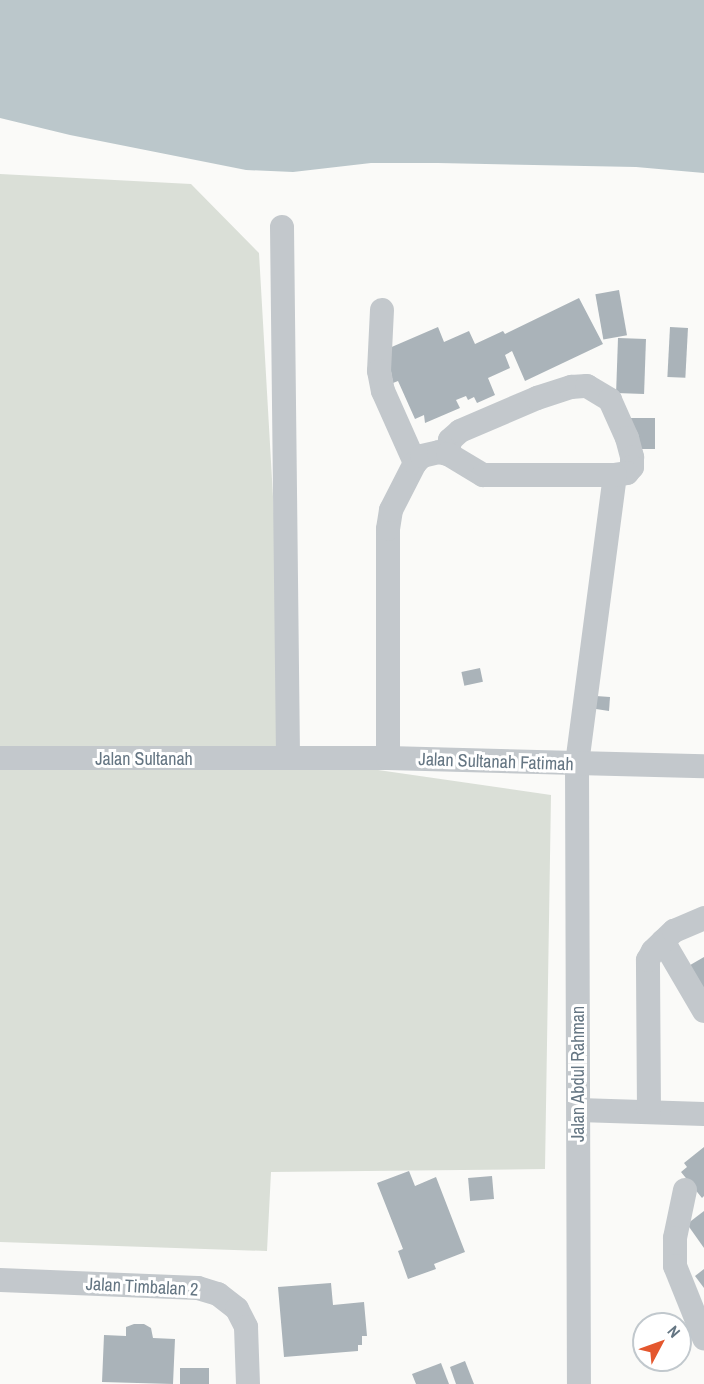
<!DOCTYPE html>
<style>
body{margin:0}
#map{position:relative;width:704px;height:1384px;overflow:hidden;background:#fafaf8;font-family:"Archivo Narrow",sans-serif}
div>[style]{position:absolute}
.green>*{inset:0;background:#dadfd7}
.water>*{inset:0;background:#bbc7cb}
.building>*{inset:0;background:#aab3b9;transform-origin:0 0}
.minor>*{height:24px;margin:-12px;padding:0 12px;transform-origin:12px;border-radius:12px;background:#c3c8cc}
span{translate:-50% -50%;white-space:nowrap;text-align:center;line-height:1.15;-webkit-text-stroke:6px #fff;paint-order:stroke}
.street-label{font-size:18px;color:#657683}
.north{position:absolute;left:632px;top:1312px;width:60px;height:60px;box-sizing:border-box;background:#fff;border:2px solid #c1c8cd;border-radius:50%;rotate:49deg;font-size:16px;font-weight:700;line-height:24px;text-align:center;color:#657683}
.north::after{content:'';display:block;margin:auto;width:21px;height:27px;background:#e4572e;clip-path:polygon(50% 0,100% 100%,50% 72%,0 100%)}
</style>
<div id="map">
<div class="green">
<i style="clip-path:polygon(0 174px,191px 184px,259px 253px,288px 757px,551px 795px,545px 1169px,271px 1172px,267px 1251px,0 1242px)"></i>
</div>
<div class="water">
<i style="clip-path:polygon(0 0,704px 0,704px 173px,636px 167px,438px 163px,371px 163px,293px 172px,246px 170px,70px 135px,0 118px)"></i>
</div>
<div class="building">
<i style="left:619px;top:290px;width:46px;height:24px;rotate:80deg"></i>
<i style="clip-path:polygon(579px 298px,603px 344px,525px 381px,512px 351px,505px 355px,510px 368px,488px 378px,495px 395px,477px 403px,474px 397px,468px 400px,466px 396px,456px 400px,460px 408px,425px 423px,424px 415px,415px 419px,398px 381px,393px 383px,387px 349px,438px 327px,444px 342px,469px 331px,475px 344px,503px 331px,505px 334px)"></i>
<i style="left:670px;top:327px;width:18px;height:50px;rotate:3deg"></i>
<i style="left:618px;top:338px;width:28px;height:55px;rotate:2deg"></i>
<i style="left:631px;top:418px;width:24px;height:31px"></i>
<i style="left:480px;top:668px;width:14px;height:19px;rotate:78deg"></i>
<i style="clip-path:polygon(596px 696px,610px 697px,609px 711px,596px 709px)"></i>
<i style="clip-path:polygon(704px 957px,704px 1005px,685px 968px)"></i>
<i style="clip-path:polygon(704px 1147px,704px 1196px,702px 1198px,681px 1172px,687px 1167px,684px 1163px)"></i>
<i style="clip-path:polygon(409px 1171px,415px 1186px,436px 1177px,465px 1252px,434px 1264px,436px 1269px,408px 1279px,398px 1251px,403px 1249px,377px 1183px)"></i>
<i style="left:492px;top:1176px;width:23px;height:24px;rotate:85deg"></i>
<i style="clip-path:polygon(704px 1211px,704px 1248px,687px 1224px)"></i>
<i style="clip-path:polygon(704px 1269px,704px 1288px,695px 1276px)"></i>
<i style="clip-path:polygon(331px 1283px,333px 1305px,364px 1302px,367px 1336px,362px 1336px,362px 1345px,358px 1345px,358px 1351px,284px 1357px,278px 1287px)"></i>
<i style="clip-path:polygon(134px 1324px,144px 1324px,151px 1328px,153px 1338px,175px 1339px,173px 1384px,102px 1382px,104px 1335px,126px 1336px,126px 1327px)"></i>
<i style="clip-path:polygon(465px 1361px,474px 1384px,456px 1384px,450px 1367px)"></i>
<i style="clip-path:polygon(441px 1363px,449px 1384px,416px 1384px,412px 1374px)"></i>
<i style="left:180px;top:1368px;width:29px;height:16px"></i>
</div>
<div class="minor">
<i style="left:282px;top:227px;width:530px;rotate:89.35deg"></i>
<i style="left:382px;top:310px;width:61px;rotate:92.8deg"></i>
<i style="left:379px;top:371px;width:20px;rotate:79deg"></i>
<i style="left:383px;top:391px;width:79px;rotate:66deg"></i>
<i style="left:448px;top:454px;width:14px;rotate:-82deg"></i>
<i style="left:450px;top:440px;width:13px;rotate:-42deg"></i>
<i style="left:460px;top:431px;width:84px;rotate:-23.2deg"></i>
<i style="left:537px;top:398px;width:36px;rotate:-18deg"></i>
<i style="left:571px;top:387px;width:16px;rotate:-4deg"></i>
<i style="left:587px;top:386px;width:27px;rotate:31deg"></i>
<i style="left:610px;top:400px;width:42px;rotate:65.9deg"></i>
<i style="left:627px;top:438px;width:20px;rotate:75deg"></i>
<i style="left:632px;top:457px;width:10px;rotate:90deg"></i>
<i style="left:632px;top:467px;width:8px;rotate:130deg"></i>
<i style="left:627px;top:473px;width:12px;rotate:171deg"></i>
<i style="left:615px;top:475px;width:291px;rotate:97.5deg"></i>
<i style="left:577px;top:764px;width:620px;rotate:89.82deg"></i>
<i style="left:0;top:758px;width:388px"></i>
<i style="left:388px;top:758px;width:316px;rotate:1.5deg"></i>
<i style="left:388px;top:758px;width:229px;rotate:-90deg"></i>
<i style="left:388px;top:529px;width:19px;rotate:-81deg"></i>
<i style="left:391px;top:510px;width:53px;rotate:-62.9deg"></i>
<i style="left:415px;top:463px;width:10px;rotate:-45deg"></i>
<i style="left:422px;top:456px;width:17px;rotate:-13deg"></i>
<i style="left:439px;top:452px;width:9px;rotate:13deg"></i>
<i style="left:448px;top:454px;width:41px;rotate:31deg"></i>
<i style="left:483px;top:475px;width:132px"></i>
<i style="left:663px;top:941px;width:81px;rotate:59.6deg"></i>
<i style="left:579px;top:1110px;width:125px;rotate:1.8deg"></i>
<i style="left:649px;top:1112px;width:152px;rotate:-90.4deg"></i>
<i style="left:648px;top:960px;width:10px;rotate:-61deg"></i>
<i style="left:653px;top:951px;width:29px;rotate:-44deg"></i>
<i style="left:674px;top:931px;width:33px;rotate:-23deg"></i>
<i style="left:685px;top:1190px;width:49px;rotate:101.8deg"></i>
<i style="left:675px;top:1238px;width:28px;rotate:90deg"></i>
<i style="left:675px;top:1266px;width:78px;rotate:68.1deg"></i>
<i style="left:0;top:1280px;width:198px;rotate:2.3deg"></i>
<i style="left:198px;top:1288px;width:21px;rotate:17deg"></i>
<i style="left:218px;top:1294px;width:24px;rotate:38deg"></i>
<i style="left:237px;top:1309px;width:20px;rotate:63deg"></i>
<i style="left:246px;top:1327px;width:57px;rotate:88deg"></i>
</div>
<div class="street-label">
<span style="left:144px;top:759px">Jalan Sultanah</span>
<span style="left:496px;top:762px;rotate:2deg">Jalan Sultanah Fatimah</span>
<span style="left:578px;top:1074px;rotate:-90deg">Jalan Abdul Rahman</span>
<span style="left:142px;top:1287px;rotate:3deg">Jalan Timbalan 2</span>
</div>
<div class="north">N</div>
</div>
